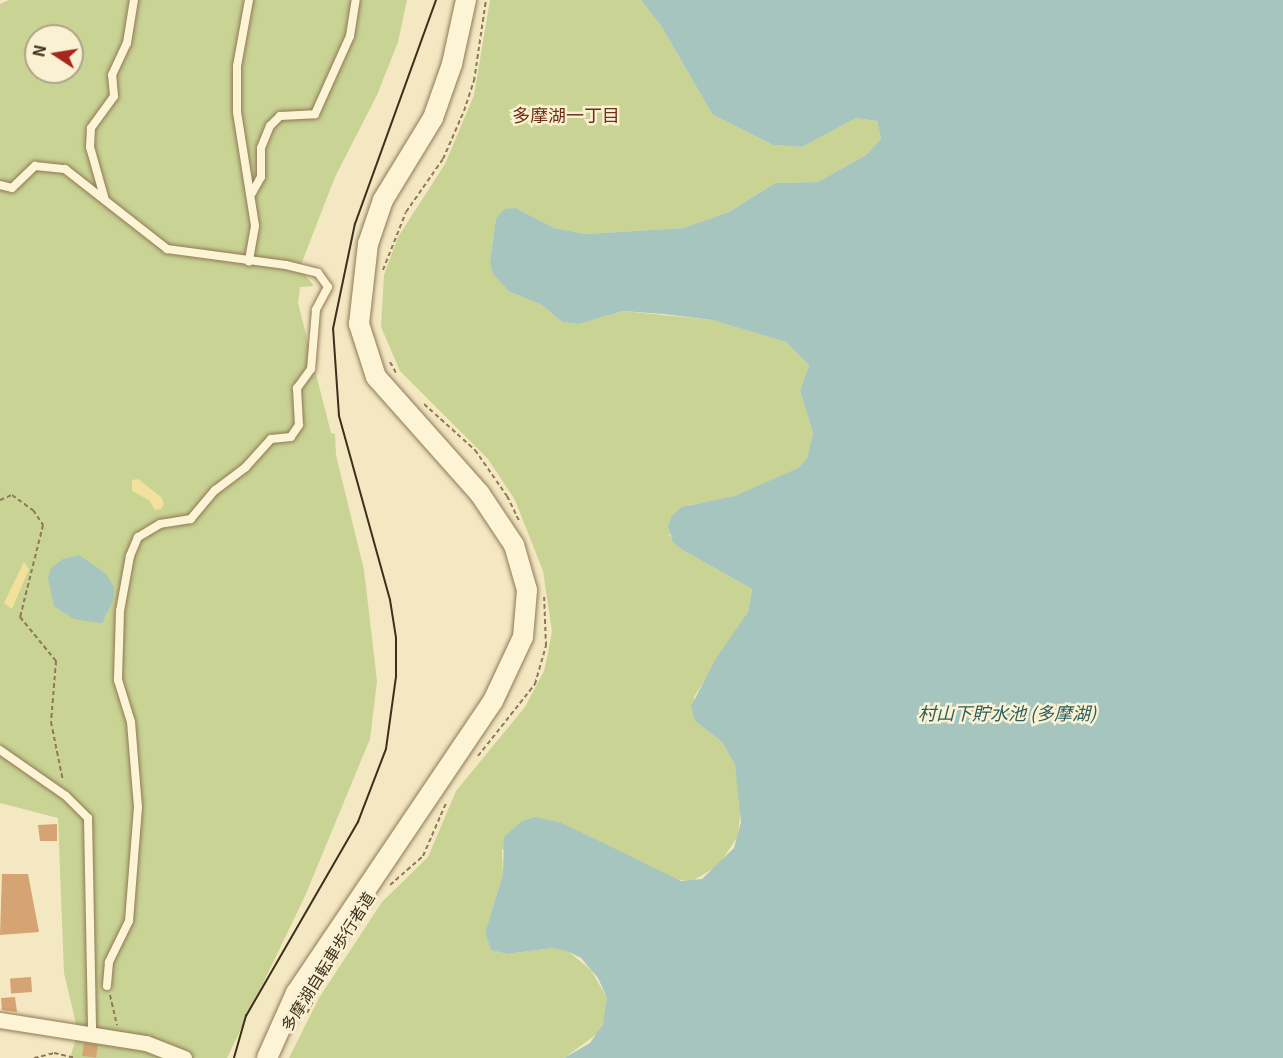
<!DOCTYPE html>
<meta charset="utf-8">
<style>
body{margin:0}
#map{position:relative;width:1283px;height:1058px;overflow:hidden;background:#f3e8c2;font-family:Georgia,"Noto Sans JP",serif}
div>[style]{position:absolute}
.green>*{inset:0;background:#c8d394}
.sand>*{inset:0;background:#f2e19c}
.water>*{inset:0;background:#a5c5be}
.building>*{inset:0;background:#d6a373;transform-origin:0 0}
.path>*{height:2px;margin-top:-1px;transform-origin:0;background:repeating-linear-gradient(90deg,#907856 0 4.5px,transparent 0 7.5px)}
.roads{filter:drop-shadow(0 0 2px #907856) drop-shadow(0 0 2px #907856)}
.service>*{height:8px;margin:-4px;padding:0 4px;transform-origin:4px;border-radius:4px;background:#fdf4d6}
.minor>*{height:15px;margin:-7.5px;padding:0 7.5px;transform-origin:7.5px;border-radius:7.5px;background:#fdf4d6}
.tertiary>*{height:20px;margin:-10px;padding:0 10px;transform-origin:10px;border-radius:10px;background:#fdf4d6}
.tram>*{height:1.5px;margin:-0.75px;padding:0 0.75px;transform-origin:0.75px;border-radius:0.75px;background:#3e2f1c}
span{translate:-50% -50%;white-space:nowrap;text-align:center;line-height:1.15;-webkit-text-stroke:5px #faf1d3;paint-order:stroke}
.street-label{font-size:16px;color:#3e2f1c}
.neighbourhood-label{font-size:18px;color:#702f16}
.water-label{font-size:18px;color:#2a5f5f;font-style:italic}
.north{position:absolute;left:24px;top:24px;width:60px;height:60px;box-sizing:border-box;background:#faf1d3;border:2px solid #afa38a;border-radius:50%;rotate:282deg;font-size:16px;font-weight:700;line-height:24px;text-align:center;color:#3e2f1c}
.north::after{content:'';display:block;margin:auto;width:21px;height:27px;background:#a6271f;clip-path:polygon(50% 0,100% 100%,50% 72%,0 100%)}
</style>
<div id="map">
<div class="green">
<i style="clip-path:polygon(evenodd,9px 0,407px 0,398px 42px,377px 95px,335px 177px,302px 262px,301px 270px,314px 286px,300px 287px,298px 303px,331px 433px,335px 434px,336px 455px,364px 570px,377px 681px,370px 739px,305px 896px,227px 1058px,70px 1058px,78px 1032px,64px 973px,58px 818px,0 803px,0 4px,9px 0,36px 36px,72px 36px,72px 72px,36px 72px,36px 36px)"></i>
<i style="clip-path:polygon(490px 0,641px 0,662px 27px,712px 114px,773px 145px,802px 147px,856px 118px,877px 121px,881px 139px,866px 155px,818px 182px,775px 183px,729px 212px,683px 228px,586px 234px,554px 228px,516px 208px,496px 218px,490px 262px,510px 292px,542px 305px,562px 322px,579px 324px,623px 311px,712px 320px,786px 342px,809px 365px,800px 391px,813px 433px,807px 458px,798px 468px,751px 490px,723px 500px,689px 505px,669px 535px,681px 549px,752px 589px,748px 612px,694px 697px,695px 721px,722px 742px,735px 765px,741px 807px,738px 836px,718px 866px,692px 881px,670px 879px,562px 823px,502px 850px,503px 874px,485px 933px,491px 950px,507px 954px,553px 948px,569px 952px,591px 970px,607px 998px,607px 1015px,597px 1034px,564px 1058px,289px 1058px,319px 998px,382px 902px,428px 857px,456px 791px,525px 707px,544px 671px,548px 653px,552px 631px,543px 571px,515px 500px,488px 459px,400px 371px,381px 327px,384px 275px,398px 237px,445px 164px,474px 95px)"></i>
</div>
<div class="sand">
<i style="clip-path:polygon(138px 479px,161px 497px,164px 504px,161px 509px,155px 510px,149px 500px,132px 491px,132px 480px)"></i>
<i style="clip-path:polygon(24px 562px,29px 569px,12px 609px,4px 603px)"></i>
</div>
<div class="water">
<i style="clip-path:polygon(641px 0,1283px 0,1283px 1058px,564px 1058px,590px 1043px,603px 1024px,607px 998px,598px 978px,581px 958px,569px 952px,553px 948px,507px 954px,491px 950px,485px 933px,503px 874px,504px 837px,522px 821px,535px 817px,562px 823px,681px 881px,702px 879px,734px 848px,741px 822px,735px 765px,722px 742px,695px 721px,691px 706px,717px 657px,748px 612px,752px 589px,681px 549px,673px 542px,668px 527px,671px 517px,682px 507px,735px 496px,798px 468px,807px 458px,813px 433px,800px 391px,809px 365px,786px 342px,712px 320px,663px 314px,623px 311px,579px 324px,562px 322px,542px 305px,510px 292px,493px 274px,490px 262px,496px 218px,505px 209px,516px 208px,554px 228px,586px 234px,683px 228px,729px 212px,775px 183px,818px 182px,866px 155px,881px 139px,877px 121px,856px 118px,802px 147px,773px 145px,712px 114px,662px 27px)"></i>
<i style="clip-path:polygon(79px 555px,106px 574px,114px 587px,113px 600px,102px 623px,74px 619px,54px 606px,48px 578px,51px 568px,63px 559px)"></i>
</div>
<div class="building">
<i style="clip-path:polygon(57px 824px,57px 841px,40px 841px,38px 825px)"></i>
<i style="clip-path:polygon(2px 874px,28px 874px,39px 932px,0 935px)"></i>
<i style="left:31px;top:977px;width:15px;height:21px;rotate:86deg"></i>
<i style="clip-path:polygon(15px 997px,17px 1012px,2px 1010px,1px 998px)"></i>
<i style="left:84px;top:1043px;width:14px;height:13px;rotate:8deg"></i>
</div>
<div class="path">
<i style="left:383px;top:270px;width:62px;rotate:-68.4deg"></i>
<i style="left:406px;top:212px;width:65px;rotate:-55.1deg"></i>
<i style="left:443px;top:159px;width:52px;rotate:-66.4deg"></i>
<i style="left:464px;top:111px;width:32px;rotate:-72deg"></i>
<i style="left:474px;top:81px;width:82px;rotate:-81.6deg"></i>
<i style="left:390px;top:362px;width:13px;rotate:61deg"></i>
<i style="left:424px;top:404px;width:69px;rotate:42deg"></i>
<i style="left:475px;top:450px;width:56px;rotate:55.2deg"></i>
<i style="left:507px;top:496px;width:28px;rotate:64deg"></i>
<i style="left:0;top:500px;width:13px;rotate:-23deg"></i>
<i style="left:12px;top:495px;width:26px;rotate:36deg"></i>
<i style="left:33px;top:510px;width:18px;rotate:56deg"></i>
<i style="left:43px;top:525px;width:95px;rotate:104deg"></i>
<i style="left:20px;top:617px;width:57px;rotate:50.7deg"></i>
<i style="left:56px;top:661px;width:61px;rotate:94.7deg"></i>
<i style="left:51px;top:722px;width:60px;rotate:78.5deg"></i>
<i style="left:478px;top:756px;width:92px;rotate:-51.6deg"></i>
<i style="left:535px;top:684px;width:40px;rotate:-74deg"></i>
<i style="left:546px;top:646px;width:51px;rotate:-92.2deg"></i>
<i style="left:390px;top:885px;width:44px;rotate:-41.3deg"></i>
<i style="left:423px;top:856px;width:58px;rotate:-66.5deg"></i>
<i style="left:110px;top:995px;width:31px;rotate:77deg"></i>
<i style="left:307px;top:1013px;width:27px;rotate:-62deg"></i>
<i style="left:34px;top:1058px;width:21px;rotate:-14deg"></i>
<i style="left:54px;top:1053px;width:22px;rotate:13deg"></i>
</div>
<div class="roads">
<div class="service">
<i style="left:249px;top:0;width:67px;rotate:100.3deg"></i>
<i style="left:237px;top:66px;width:46px;rotate:90deg"></i>
<i style="left:237px;top:112px;width:115px;rotate:81deg"></i>
<i style="left:255px;top:226px;width:36px;rotate:100deg"></i>
<i style="left:0;top:185px;width:12px;rotate:14deg"></i>
<i style="left:12px;top:188px;width:32px;rotate:-44deg"></i>
<i style="left:35px;top:166px;width:30px;rotate:6deg"></i>
<i style="left:65px;top:169px;width:130px;rotate:38.1deg"></i>
<i style="left:167px;top:249px;width:120px;rotate:7.7deg"></i>
<i style="left:286px;top:265px;width:33px;rotate:14deg"></i>
<i style="left:318px;top:273px;width:17px;rotate:54deg"></i>
<i style="left:328px;top:287px;width:26px;rotate:118deg"></i>
<i style="left:316px;top:310px;width:59px;rotate:94.8deg"></i>
<i style="left:311px;top:369px;width:24px;rotate:126deg"></i>
<i style="left:297px;top:388px;width:37px;rotate:87deg"></i>
<i style="left:299px;top:425px;width:14px;rotate:124deg"></i>
<i style="left:291px;top:437px;width:20px;rotate:174deg"></i>
<i style="left:271px;top:439px;width:38px;rotate:132deg"></i>
<i style="left:246px;top:467px;width:39px;rotate:143deg"></i>
<i style="left:215px;top:490px;width:38px;rotate:130deg"></i>
<i style="left:191px;top:519px;width:31px;rotate:171deg"></i>
<i style="left:160px;top:524px;width:26px;rotate:149deg"></i>
<i style="left:138px;top:537px;width:21px;rotate:113deg"></i>
<i style="left:130px;top:556px;width:56px;rotate:100.3deg"></i>
<i style="left:120px;top:611px;width:69px;rotate:91.7deg"></i>
<i style="left:118px;top:680px;width:44px;rotate:72.8deg"></i>
<i style="left:131px;top:722px;width:85px;rotate:85.3deg"></i>
<i style="left:138px;top:807px;width:114px;rotate:94.5deg"></i>
<i style="left:129px;top:921px;width:46px;rotate:116deg"></i>
<i style="left:109px;top:962px;width:24px;rotate:95deg"></i>
<i style="left:252px;top:193px;width:18px;rotate:-61deg"></i>
<i style="left:261px;top:177px;width:29px;rotate:-90deg"></i>
<i style="left:261px;top:148px;width:24px;rotate:-68deg"></i>
<i style="left:270px;top:126px;width:14px;rotate:-45deg"></i>
<i style="left:280px;top:116px;width:35px;rotate:-3deg"></i>
<i style="left:315px;top:114px;width:85px;rotate:-65.8deg"></i>
<i style="left:350px;top:36px;width:36px;rotate:-81deg"></i>
<i style="left:105px;top:200px;width:55px;rotate:-105.8deg"></i>
<i style="left:90px;top:147px;width:19px;rotate:-87deg"></i>
<i style="left:91px;top:128px;width:39px;rotate:-54deg"></i>
<i style="left:114px;top:96px;width:21px;rotate:-95deg"></i>
<i style="left:112px;top:75px;width:35px;rotate:-65deg"></i>
<i style="left:127px;top:43px;width:44px;rotate:-80.8deg"></i>
<i style="left:0;top:750px;width:80px;rotate:34.9deg"></i>
<i style="left:66px;top:796px;width:31px;rotate:45deg"></i>
<i style="left:88px;top:818px;width:218px;rotate:88.9deg"></i>
</div>
<div class="minor">
<i style="left:0;top:1020px;width:148px;rotate:9deg"></i>
<i style="left:146px;top:1043px;width:41px;rotate:21.5deg"></i>
</div>
<div class="tertiary">
<i style="left:267px;top:1058px;width:71px;rotate:-66deg"></i>
<i style="left:296px;top:993px;width:352px;rotate:-56deg"></i>
<i style="left:493px;top:701px;width:71px;rotate:-64.9deg"></i>
<i style="left:523px;top:637px;width:47px;rotate:-85.1deg"></i>
<i style="left:527px;top:590px;width:47px;rotate:-106.1deg"></i>
<i style="left:514px;top:545px;width:61px;rotate:-123.7deg"></i>
<i style="left:480px;top:494px;width:157px;rotate:-131.6deg"></i>
<i style="left:376px;top:377px;width:56px;rotate:-107.8deg"></i>
<i style="left:359px;top:324px;width:81px;rotate:-83.6deg"></i>
<i style="left:368px;top:244px;width:46px;rotate:-71.2deg"></i>
<i style="left:383px;top:200px;width:96px;rotate:-58.6deg"></i>
<i style="left:433px;top:118px;width:57px;rotate:-70.6deg"></i>
<i style="left:452px;top:64px;width:66px;rotate:-77.7deg"></i>
</div>
</div>
<div class="tram">
<i style="left:234px;top:1058px;width:44px;rotate:-74.1deg"></i>
<i style="left:246px;top:1016px;width:224px;rotate:-60deg"></i>
<i style="left:358px;top:822px;width:78px;rotate:-69deg"></i>
<i style="left:386px;top:749px;width:73px;rotate:-82.1deg"></i>
<i style="left:396px;top:677px;width:39px;rotate:-90deg"></i>
<i style="left:396px;top:638px;width:38px;rotate:-99deg"></i>
<i style="left:390px;top:600px;width:191px;rotate:-105.5deg"></i>
<i style="left:339px;top:416px;width:87px;rotate:-93.9deg"></i>
<i style="left:333px;top:329px;width:107px;rotate:-78.2deg"></i>
<i style="left:355px;top:224px;width:238px;rotate:-70.1deg"></i>
</div>
<div class="street-label">
<span style="left:327px;top:961px;rotate:-58deg">多摩湖自転車歩行者道</span>
</div>
<div class="neighbourhood-label">
<span style="left:566px;top:114px">多摩湖一丁目</span>
</div>
<div class="water-label">
<span style="left:1007px;top:712px">村山下貯水池 (多摩湖)</span>
</div>
<div class="north">N</div>
</div>
